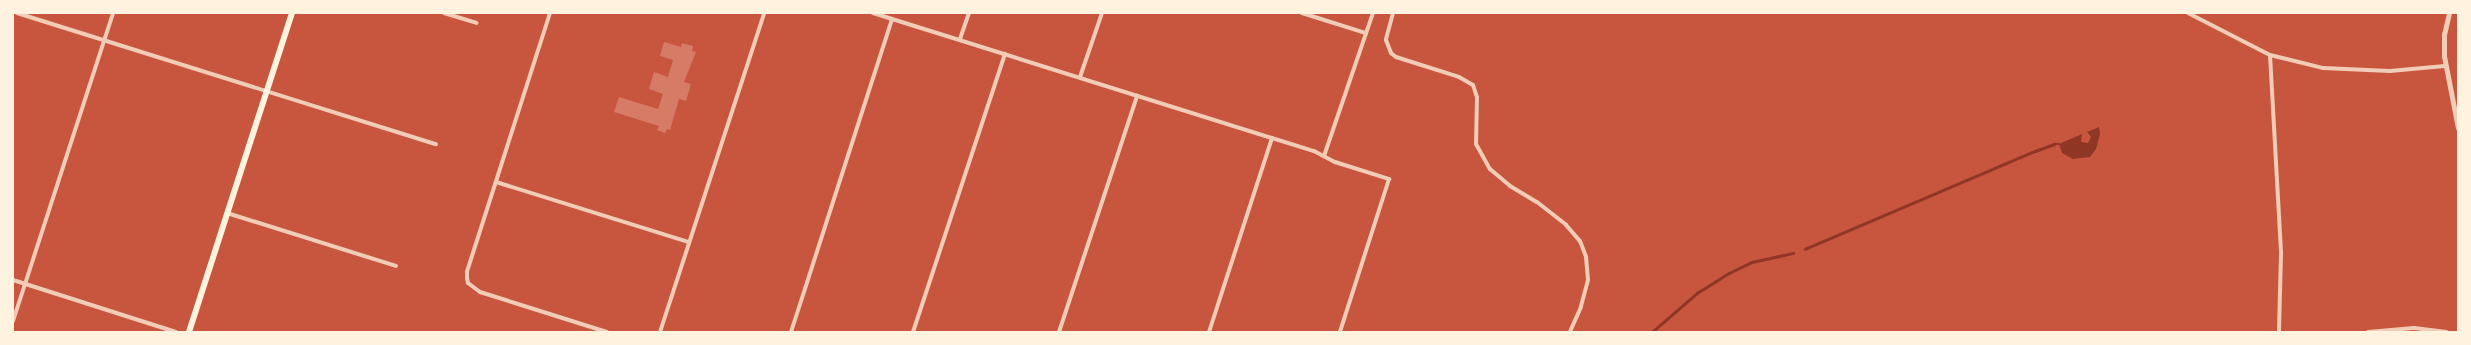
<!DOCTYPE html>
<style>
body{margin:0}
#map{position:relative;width:2471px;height:345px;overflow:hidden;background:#c8553d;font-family:Mulish,sans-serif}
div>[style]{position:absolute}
.water>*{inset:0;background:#8f3625}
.stream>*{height:2.5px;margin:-1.25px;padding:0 1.25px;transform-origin:1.25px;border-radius:1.25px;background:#8f3625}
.building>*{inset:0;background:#d67c66}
.minor>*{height:4px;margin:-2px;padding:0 2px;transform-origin:2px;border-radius:2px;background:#f1ccb7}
.tertiary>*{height:5px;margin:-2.5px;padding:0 2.5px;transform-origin:2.5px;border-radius:2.5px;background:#f1ccb7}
.secondary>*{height:5.5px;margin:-2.75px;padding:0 2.75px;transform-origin:2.75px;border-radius:2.75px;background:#fff3e0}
span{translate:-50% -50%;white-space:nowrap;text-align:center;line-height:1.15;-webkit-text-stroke:3.5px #fff3e0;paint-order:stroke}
.frame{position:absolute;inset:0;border:14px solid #fff3e0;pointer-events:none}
</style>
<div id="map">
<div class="water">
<i style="clip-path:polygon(2099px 127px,2100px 134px,2096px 149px,2090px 157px,2073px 159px,2062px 153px,2059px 144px,2082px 134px,2081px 142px,2088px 143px,2091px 137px,2087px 132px)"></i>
</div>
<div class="stream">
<i style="left:1805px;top:249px;width:250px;rotate:-23.1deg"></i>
<i style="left:2035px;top:151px;width:20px;rotate:-20deg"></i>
<i style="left:2054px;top:144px;width:5px"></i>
<i style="left:1652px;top:332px;width:60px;rotate:-40.9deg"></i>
<i style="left:1697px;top:293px;width:38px;rotate:-32deg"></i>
<i style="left:1729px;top:273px;width:25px;rotate:-26deg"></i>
<i style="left:1752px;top:262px;width:42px;rotate:-12.4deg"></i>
</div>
<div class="building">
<i style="clip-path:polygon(664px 42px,681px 47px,682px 43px,693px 46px,692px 51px,696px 52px,684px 82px,691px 84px,686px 101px,679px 99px,670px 130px,667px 129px,665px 133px,657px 130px,659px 126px,614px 112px,619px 97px,658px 109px,663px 94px,649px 89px,654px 72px,668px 77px,673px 60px,660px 56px)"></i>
</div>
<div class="minor">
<i style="left:17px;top:13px;width:439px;rotate:17.4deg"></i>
<i style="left:444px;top:13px;width:34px;rotate:17deg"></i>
<i style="left:550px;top:13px;width:272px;rotate:107.8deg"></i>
<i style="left:467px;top:272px;width:6px;rotate:90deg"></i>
<i style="left:467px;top:278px;width:5px;rotate:79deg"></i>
<i style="left:468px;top:283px;width:15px;rotate:37deg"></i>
<i style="left:480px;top:292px;width:133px;rotate:17.5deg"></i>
<i style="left:873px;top:13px;width:462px;rotate:17.4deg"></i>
<i style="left:1314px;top:151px;width:24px;rotate:28deg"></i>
<i style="left:1335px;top:162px;width:57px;rotate:17.5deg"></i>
<i style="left:1389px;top:179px;width:161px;rotate:107.8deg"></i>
<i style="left:1302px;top:13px;width:67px;rotate:17.4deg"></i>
<i style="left:1393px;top:13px;width:28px;rotate:105deg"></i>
<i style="left:1386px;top:40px;width:14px;rotate:69deg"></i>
<i style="left:1391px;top:53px;width:6px;rotate:39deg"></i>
<i style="left:1396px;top:57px;width:66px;rotate:17.6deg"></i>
<i style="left:1459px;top:77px;width:16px;rotate:30deg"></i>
<i style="left:1473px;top:85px;width:13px;rotate:72deg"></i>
<i style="left:1477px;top:97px;width:47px;rotate:91.2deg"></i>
<i style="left:1476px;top:144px;width:29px;rotate:61deg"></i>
<i style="left:1490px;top:169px;width:26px;rotate:40deg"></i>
<i style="left:1510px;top:186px;width:31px;rotate:31deg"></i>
<i style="left:1537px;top:202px;width:37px;rotate:38deg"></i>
<i style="left:1566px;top:225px;width:21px;rotate:49deg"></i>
<i style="left:1580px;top:241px;width:17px;rotate:69deg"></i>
<i style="left:1586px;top:257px;width:23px;rotate:85deg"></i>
<i style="left:1588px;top:280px;width:28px;rotate:105deg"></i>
<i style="left:1581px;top:307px;width:27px;rotate:114deg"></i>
<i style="left:2188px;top:13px;width:92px;rotate:27.1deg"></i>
<i style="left:2270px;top:55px;width:55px;rotate:13.8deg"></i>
<i style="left:2323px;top:68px;width:67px;rotate:2.6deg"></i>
<i style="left:2390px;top:71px;width:55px;rotate:-5.2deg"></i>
<i style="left:960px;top:39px;width:28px;rotate:-71deg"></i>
<i style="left:2270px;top:55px;width:199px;rotate:86.8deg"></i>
<i style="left:2281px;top:254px;width:78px;rotate:91.5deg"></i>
<i style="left:1080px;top:77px;width:68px;rotate:-71deg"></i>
<i style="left:1324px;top:156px;width:151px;rotate:-71.1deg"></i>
<i style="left:496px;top:182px;width:202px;rotate:17.3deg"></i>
<i style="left:227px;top:213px;width:177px;rotate:17.4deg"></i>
<i style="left:13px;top:280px;width:171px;rotate:17.7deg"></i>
<i style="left:13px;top:321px;width:324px;rotate:-72deg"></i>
<i style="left:660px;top:332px;width:336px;rotate:-71.9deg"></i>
<i style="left:791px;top:332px;width:329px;rotate:-72.1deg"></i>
<i style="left:913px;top:332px;width:293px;rotate:-71.7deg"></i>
<i style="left:1059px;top:332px;width:249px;rotate:-71.7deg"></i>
<i style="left:1209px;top:332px;width:204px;rotate:-72deg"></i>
<i style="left:2368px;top:332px;width:46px;rotate:-5deg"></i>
<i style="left:2414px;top:328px;width:33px;rotate:7deg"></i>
</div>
<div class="tertiary">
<i style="left:2449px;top:13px;width:22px;rotate:103deg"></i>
<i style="left:2444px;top:34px;width:22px;rotate:90deg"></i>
<i style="left:2444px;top:56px;width:73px;rotate:79deg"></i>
</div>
<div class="secondary">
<i style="left:189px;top:332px;width:335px;rotate:-72.1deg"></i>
</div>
<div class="frame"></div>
</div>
